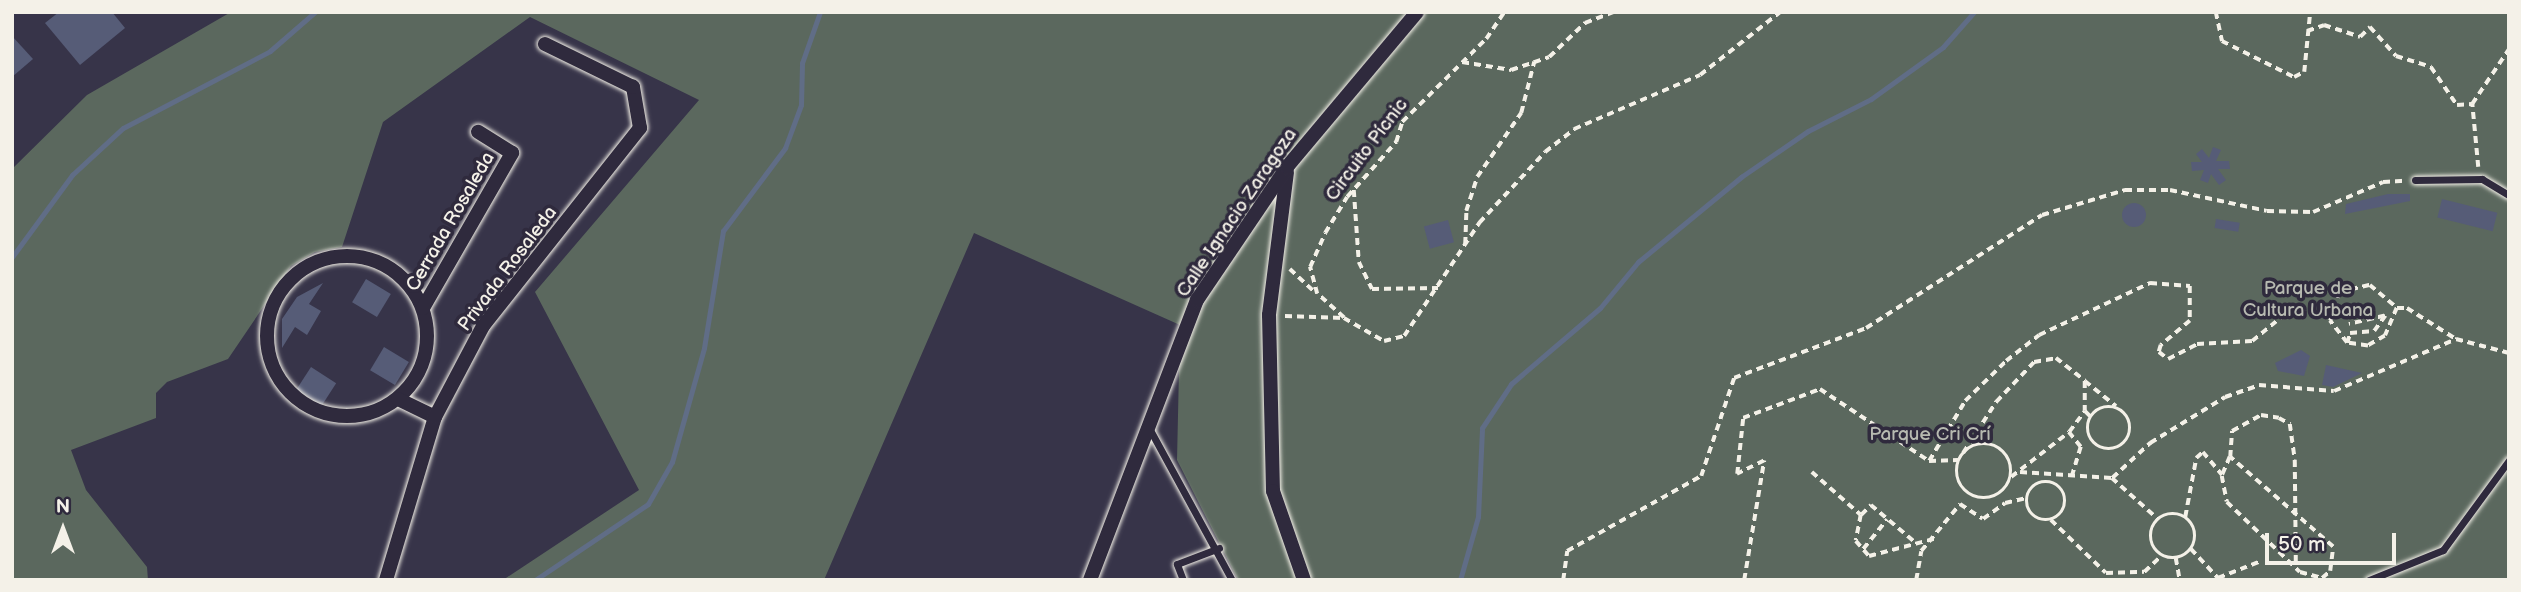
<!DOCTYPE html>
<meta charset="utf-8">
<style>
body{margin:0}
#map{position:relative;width:2521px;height:592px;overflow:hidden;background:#373449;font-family:"Balsamiq Sans",sans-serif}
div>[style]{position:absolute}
.green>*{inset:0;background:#5b685e}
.stream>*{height:5px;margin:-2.5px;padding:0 2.5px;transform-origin:2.5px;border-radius:2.5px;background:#606d86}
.building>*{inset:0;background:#565c77;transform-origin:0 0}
.round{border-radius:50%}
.path>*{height:3.5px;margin-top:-1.75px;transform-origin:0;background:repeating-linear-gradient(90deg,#f4f1e8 0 7px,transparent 0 12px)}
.path>.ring{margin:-1.75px;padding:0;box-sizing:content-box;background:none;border:3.5px solid #f4f1e8;border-radius:50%}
.roads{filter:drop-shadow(0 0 2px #f4f1e8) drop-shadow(0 0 2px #f4f1e8)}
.lane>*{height:7px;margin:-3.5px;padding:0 3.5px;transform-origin:3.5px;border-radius:3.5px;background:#2f2a3d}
.street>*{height:14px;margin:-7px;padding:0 7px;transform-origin:7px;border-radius:7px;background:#2f2a3d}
.street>.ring{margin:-7px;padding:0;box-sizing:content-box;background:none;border:14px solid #2f2a3d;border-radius:50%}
.path-bridge>*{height:3.5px;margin-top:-1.75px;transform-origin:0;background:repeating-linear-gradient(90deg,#f4f1e8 0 7px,transparent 0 12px)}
span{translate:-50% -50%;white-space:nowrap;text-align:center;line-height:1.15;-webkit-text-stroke:7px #2f2a3d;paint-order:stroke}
.street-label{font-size:19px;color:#f4f1e8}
.park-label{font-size:19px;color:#b7bab1}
.frame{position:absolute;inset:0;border:14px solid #f4f1e8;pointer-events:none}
.north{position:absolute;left:28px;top:494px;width:70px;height:70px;-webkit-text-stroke:5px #2f2a3d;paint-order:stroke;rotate:0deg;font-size:19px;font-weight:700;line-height:28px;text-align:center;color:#f4f1e8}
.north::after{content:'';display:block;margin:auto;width:24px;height:32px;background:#f4f1e8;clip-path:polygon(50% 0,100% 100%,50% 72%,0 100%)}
.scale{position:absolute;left:2265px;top:533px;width:131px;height:32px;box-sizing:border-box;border:4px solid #f4f1e8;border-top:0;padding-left:9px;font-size:21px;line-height:24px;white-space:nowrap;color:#f4f1e8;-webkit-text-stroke:5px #2f2a3d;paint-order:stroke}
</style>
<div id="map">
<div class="green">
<i style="clip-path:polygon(231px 12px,2509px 12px,2509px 580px,1238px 580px,1177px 460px,1180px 325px,974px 233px,824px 580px,503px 580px,639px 490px,535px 292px,699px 100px,530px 17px,383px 122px,342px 247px,315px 252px,291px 266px,228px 359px,167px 382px,156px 393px,156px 418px,71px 450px,86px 490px,147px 567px,148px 580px,12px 580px,12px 169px,87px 95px)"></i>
</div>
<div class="stream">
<i style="left:12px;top:257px;width:102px;rotate:-53.8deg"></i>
<i style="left:72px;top:175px;width:69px;rotate:-42.7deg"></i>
<i style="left:123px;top:128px;width:166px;rotate:-27.6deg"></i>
<i style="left:270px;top:51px;width:60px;rotate:-40.9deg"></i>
<i style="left:535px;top:580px;width:136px;rotate:-33.9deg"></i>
<i style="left:648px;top:504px;width:48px;rotate:-60.3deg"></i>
<i style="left:672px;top:462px;width:118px;rotate:-74.3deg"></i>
<i style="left:704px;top:348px;width:119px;rotate:-80.8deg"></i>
<i style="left:723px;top:231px;width:104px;rotate:-53.2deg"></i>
<i style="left:785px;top:148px;width:46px;rotate:-69.6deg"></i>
<i style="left:801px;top:105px;width:42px;rotate:-88.6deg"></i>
<i style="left:802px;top:63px;width:54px;rotate:-70.6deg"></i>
<i style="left:1460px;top:580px;width:66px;rotate:-74.1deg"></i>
<i style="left:1478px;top:517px;width:89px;rotate:-87.4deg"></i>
<i style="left:1482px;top:428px;width:53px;rotate:-56.6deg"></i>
<i style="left:1511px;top:384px;width:117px;rotate:-40.5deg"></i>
<i style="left:1600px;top:308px;width:60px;rotate:-50.4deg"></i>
<i style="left:1638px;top:262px;width:134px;rotate:-39.5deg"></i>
<i style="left:1741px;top:177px;width:81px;rotate:-34.5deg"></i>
<i style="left:1808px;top:131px;width:71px;rotate:-26.9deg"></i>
<i style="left:1871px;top:99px;width:89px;rotate:-35.8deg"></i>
<i style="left:1943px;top:47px;width:47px;rotate:-48.5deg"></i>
</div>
<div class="building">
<i style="clip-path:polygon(59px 12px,112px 12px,125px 28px,80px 65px,45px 23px)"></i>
<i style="clip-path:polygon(12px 36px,33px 59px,12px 77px)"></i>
<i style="clip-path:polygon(2213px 147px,2221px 150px,2216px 161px,2229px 161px,2230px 169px,2218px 169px,2226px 180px,2219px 185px,2211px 174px,2208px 183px,2200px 180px,2204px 170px,2192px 171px,2191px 162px,2202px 162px,2196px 154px,2202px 149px,2209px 158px)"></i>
<i style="clip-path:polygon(2388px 194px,2410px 194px,2410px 201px,2345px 214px,2346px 204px)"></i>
<i style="left:2442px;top:199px;width:57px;height:19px;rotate:14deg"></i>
<i class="round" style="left:2122px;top:203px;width:24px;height:24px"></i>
<i style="left:2216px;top:219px;width:24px;height:9px;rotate:9deg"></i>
<i style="left:1448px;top:220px;width:23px;height:25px;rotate:75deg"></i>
<i style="left:366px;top:279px;width:29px;height:27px;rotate:31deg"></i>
<i style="clip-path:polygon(323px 283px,309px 304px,321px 311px,307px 335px,295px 327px,282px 348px,282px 319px,297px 297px)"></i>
<i style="left:384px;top:347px;width:29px;height:27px;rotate:31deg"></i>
<i style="clip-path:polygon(2301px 350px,2310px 356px,2304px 376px,2278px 371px,2275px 363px)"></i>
<i style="clip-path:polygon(2326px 365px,2362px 373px,2333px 387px,2322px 385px)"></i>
<i style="left:311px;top:367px;width:30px;height:27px;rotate:33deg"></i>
</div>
<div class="path">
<i style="left:2216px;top:12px;width:30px;rotate:78deg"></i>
<i style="left:2222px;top:41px;width:80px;rotate:26.6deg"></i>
<i style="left:2294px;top:77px;width:11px;rotate:-27deg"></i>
<i style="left:2304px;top:72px;width:60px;rotate:-84.3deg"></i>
<i style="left:2307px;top:31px;width:18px;rotate:-19deg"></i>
<i style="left:2324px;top:25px;width:38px;rotate:18deg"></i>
<i style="left:2360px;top:37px;width:14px;rotate:-45deg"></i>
<i style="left:2370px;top:27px;width:39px;rotate:48deg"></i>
<i style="left:2396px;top:56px;width:37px;rotate:17deg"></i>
<i style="left:2431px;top:67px;width:46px;rotate:55.6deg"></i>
<i style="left:2457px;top:105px;width:15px;rotate:-4deg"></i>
<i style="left:1462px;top:62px;width:50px;rotate:9.3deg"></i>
<i style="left:1511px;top:70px;width:40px;rotate:-18.9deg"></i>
<i style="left:1549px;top:57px;width:50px;rotate:-43.4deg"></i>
<i style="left:1585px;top:23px;width:30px;rotate:-21deg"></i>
<i style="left:2478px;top:167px;width:63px;rotate:-95.4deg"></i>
<i style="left:2472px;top:104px;width:66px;rotate:-56.1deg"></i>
<i style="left:1354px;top:190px;width:72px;rotate:86deg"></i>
<i style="left:1359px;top:262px;width:30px;rotate:64deg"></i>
<i style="left:1372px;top:289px;width:66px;rotate:-0.9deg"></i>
<i style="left:1465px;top:244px;width:33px;rotate:-88deg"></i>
<i style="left:1466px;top:211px;width:36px;rotate:-72deg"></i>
<i style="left:1477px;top:177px;width:78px;rotate:-55.5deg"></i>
<i style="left:1521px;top:113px;width:53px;rotate:-75.7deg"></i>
<i style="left:1290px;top:269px;width:34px;rotate:43deg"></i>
<i style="left:2397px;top:308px;width:30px;rotate:113deg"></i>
<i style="left:2385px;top:336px;width:20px;rotate:150deg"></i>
<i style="left:2368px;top:346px;width:21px;rotate:-172deg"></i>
<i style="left:2347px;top:343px;width:28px;rotate:-128deg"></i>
<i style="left:2330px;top:321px;width:30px;rotate:-73deg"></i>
<i style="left:2339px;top:292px;width:32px;rotate:-13deg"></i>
<i style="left:2370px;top:285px;width:35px;rotate:40deg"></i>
<i style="left:2397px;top:308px;width:10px"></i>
<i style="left:2407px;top:308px;width:58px;rotate:32.3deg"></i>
<i style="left:2456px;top:339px;width:55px;rotate:14.8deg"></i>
<i style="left:1285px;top:316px;width:59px;rotate:1.9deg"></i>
<i style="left:1344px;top:318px;width:46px;rotate:29.9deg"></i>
<i style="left:1384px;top:341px;width:21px;rotate:-14deg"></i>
<i style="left:1404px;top:336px;width:136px;rotate:-56.4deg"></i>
<i style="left:1479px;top:223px;width:97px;rotate:-47.1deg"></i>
<i style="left:1545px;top:152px;width:37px;rotate:-38deg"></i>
<i style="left:1574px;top:129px;width:137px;rotate:-23.2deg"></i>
<i style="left:1700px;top:75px;width:102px;rotate:-38.2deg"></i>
<i style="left:1344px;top:318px;width:36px;rotate:-138deg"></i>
<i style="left:1317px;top:294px;width:28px;rotate:-105deg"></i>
<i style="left:1310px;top:267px;width:37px;rotate:-66deg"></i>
<i style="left:1325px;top:233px;width:42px;rotate:-58.6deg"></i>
<i style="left:1347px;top:197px;width:74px;rotate:-48.3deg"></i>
<i style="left:1396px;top:142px;width:21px;rotate:-73deg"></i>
<i style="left:1402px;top:122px;width:118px;rotate:-44.7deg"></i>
<i style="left:1486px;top:39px;width:32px;rotate:-56deg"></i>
<i style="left:2347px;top:343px;width:10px;rotate:-73deg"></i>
<i style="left:2350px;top:333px;width:24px;rotate:-5deg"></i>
<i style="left:2374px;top:331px;width:19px;rotate:-54deg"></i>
<i style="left:2385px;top:316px;width:37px;rotate:167deg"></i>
<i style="left:2085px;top:381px;width:40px;rotate:39deg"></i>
<i class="ring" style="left:2088px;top:407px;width:38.5px;height:38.5px"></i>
<i style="left:2069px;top:432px;width:19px;rotate:51deg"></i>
<i style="left:2081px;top:447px;width:31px;rotate:107deg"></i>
<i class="ring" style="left:1957px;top:444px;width:50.5px;height:50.5px"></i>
<i style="left:1963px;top:453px;width:61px;rotate:-57.1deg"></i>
<i style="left:1996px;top:402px;width:55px;rotate:-46.5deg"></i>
<i style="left:2034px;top:362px;width:22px;rotate:-10deg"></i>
<i style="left:2056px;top:358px;width:37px;rotate:38deg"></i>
<i style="left:2085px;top:381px;width:30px;rotate:90deg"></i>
<i style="left:2230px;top:457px;width:21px;rotate:113deg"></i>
<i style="left:2222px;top:476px;width:26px;rotate:79deg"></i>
<i style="left:2227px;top:502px;width:101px;rotate:43.8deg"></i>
<i style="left:2300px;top:572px;width:23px;rotate:15deg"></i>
<i style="left:2322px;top:578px;width:11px;rotate:-41deg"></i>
<i style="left:2330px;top:571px;width:24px;rotate:-83deg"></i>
<i style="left:2333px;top:547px;width:137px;rotate:-138.9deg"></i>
<i style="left:2230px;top:457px;width:26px;rotate:-86deg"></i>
<i style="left:2232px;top:431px;width:33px;rotate:-29deg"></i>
<i style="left:2261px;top:415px;width:18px;rotate:9deg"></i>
<i style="left:2279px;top:418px;width:13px;rotate:29deg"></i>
<i style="left:2290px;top:424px;width:36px;rotate:82deg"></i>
<i style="left:1764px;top:461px;width:30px;rotate:154deg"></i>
<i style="left:1737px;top:474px;width:56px;rotate:-83.9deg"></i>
<i style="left:1743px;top:418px;width:82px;rotate:-20.6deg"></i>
<i style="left:1820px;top:389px;width:131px;rotate:33.4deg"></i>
<i style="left:1929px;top:461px;width:29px;rotate:-2deg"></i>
<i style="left:1929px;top:461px;width:70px;rotate:-59deg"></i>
<i style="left:1965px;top:401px;width:57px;rotate:-44.3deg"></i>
<i style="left:2006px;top:361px;width:42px;rotate:-38.2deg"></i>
<i style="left:2039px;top:335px;width:123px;rotate:-25.1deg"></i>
<i style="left:2150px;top:283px;width:40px;rotate:4.3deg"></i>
<i style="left:2190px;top:286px;width:35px;rotate:90deg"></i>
<i style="left:2190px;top:321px;width:38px;rotate:140deg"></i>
<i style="left:2161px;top:345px;width:7px;rotate:106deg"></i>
<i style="left:2159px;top:352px;width:11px;rotate:38deg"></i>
<i style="left:2168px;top:359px;width:33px;rotate:-27deg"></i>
<i style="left:2197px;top:344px;width:55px;rotate:-3.1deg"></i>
<i style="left:2252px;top:341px;width:43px;rotate:-39.3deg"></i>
<i style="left:2285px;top:314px;width:45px;rotate:-3.8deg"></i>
<i style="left:1812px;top:472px;width:65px;rotate:41.3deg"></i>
<i style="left:1861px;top:515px;width:26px;rotate:101deg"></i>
<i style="left:1856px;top:541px;width:20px;rotate:49deg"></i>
<i style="left:1869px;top:556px;width:70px;rotate:-14.8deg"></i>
<i style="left:2020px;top:472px;width:92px;rotate:3.7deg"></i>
<i style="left:2112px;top:478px;width:62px;rotate:41.7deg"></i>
<i style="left:2011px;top:477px;width:73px;rotate:-37.8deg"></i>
<i style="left:2069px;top:432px;width:26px;rotate:-53deg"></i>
<i style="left:2085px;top:411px;width:8px;rotate:45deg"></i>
<i style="left:2112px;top:478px;width:52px;rotate:-42.6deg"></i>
<i style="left:2150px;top:443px;width:88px;rotate:-31.5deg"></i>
<i style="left:2225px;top:397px;width:36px;rotate:-19deg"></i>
<i style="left:2259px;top:385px;width:75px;rotate:4.6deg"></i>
<i style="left:2334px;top:391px;width:133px;rotate:-23.1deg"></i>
<i class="ring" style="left:2027px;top:482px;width:34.5px;height:34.5px"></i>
<i class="ring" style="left:2151px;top:514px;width:40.5px;height:40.5px"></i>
<i style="left:1861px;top:515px;width:14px;rotate:-45deg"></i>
<i style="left:1871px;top:505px;width:59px;rotate:40.2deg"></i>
<i style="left:2185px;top:517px;width:60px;rotate:-79.4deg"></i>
<i style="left:2196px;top:458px;width:9px;rotate:-41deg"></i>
<i style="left:2203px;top:452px;width:30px;rotate:50deg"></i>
<i style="left:2051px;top:520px;width:76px;rotate:43.9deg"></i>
<i style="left:2106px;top:573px;width:38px;rotate:-2deg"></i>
<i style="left:2144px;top:572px;width:25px;rotate:-43deg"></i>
<i style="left:1863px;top:549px;width:38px;rotate:-51deg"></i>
<i style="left:2191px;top:549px;width:42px;rotate:46.9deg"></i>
<i style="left:2296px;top:555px;width:11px;rotate:90deg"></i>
<i style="left:2176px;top:558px;width:22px;rotate:80deg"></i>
<i style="left:2218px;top:578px;width:46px;rotate:-21.6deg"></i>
<i style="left:1563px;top:580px;width:29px;rotate:-82deg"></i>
<i style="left:1567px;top:551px;width:154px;rotate:-29.2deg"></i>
<i style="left:1701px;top:476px;width:103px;rotate:-71.4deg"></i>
<i style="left:1734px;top:378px;width:141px;rotate:-20.7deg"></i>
<i style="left:1866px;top:328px;width:209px;rotate:-32.7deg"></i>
<i style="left:2042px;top:215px;width:87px;rotate:-16.8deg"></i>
<i style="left:2125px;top:190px;width:45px"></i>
<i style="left:2170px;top:190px;width:99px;rotate:12.2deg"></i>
<i style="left:2267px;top:211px;width:46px;rotate:1.2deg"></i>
<i style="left:2313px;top:212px;width:76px;rotate:-23.2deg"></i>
<i style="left:2383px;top:182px;width:22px;rotate:-3deg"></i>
<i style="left:1744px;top:580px;width:121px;rotate:-80.5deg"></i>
<i style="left:1916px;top:580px;width:29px;rotate:-80deg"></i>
<i style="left:1921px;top:551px;width:61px;rotate:-50.3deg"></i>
<i style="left:1960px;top:504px;width:27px;rotate:33deg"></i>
<i style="left:1983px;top:519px;width:27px;rotate:-36deg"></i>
<i style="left:2005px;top:503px;width:22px;rotate:-13deg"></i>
</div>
<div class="roads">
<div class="lane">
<i style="left:2415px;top:180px;width:67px;rotate:-0.9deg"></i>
<i style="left:2482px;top:179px;width:31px;rotate:31deg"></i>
<i style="left:1149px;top:428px;width:173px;rotate:61.4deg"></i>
<i style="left:1183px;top:580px;width:17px;rotate:-111deg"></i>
<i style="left:1177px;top:564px;width:45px;rotate:-20.9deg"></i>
<i style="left:2369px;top:580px;width:80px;rotate:-22.1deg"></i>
<i style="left:2443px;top:550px;width:112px;rotate:-53.7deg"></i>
</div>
<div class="street">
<i style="left:1287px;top:172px;width:144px;rotate:97.2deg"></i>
<i style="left:1269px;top:315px;width:176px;rotate:88.7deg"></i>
<i style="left:1273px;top:491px;width:94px;rotate:70.8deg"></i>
<i class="ring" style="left:267px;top:256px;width:146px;height:146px"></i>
<i style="left:423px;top:308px;width:179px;rotate:-60.1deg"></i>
<i style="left:512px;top:153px;width:40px;rotate:-148deg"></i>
<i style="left:398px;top:399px;width:41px;rotate:25.9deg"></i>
<i style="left:386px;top:580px;width:170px;rotate:-73.3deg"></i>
<i style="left:435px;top:417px;width:103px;rotate:-62.2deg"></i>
<i style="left:483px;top:326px;width:253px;rotate:-51.6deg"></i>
<i style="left:640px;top:128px;width:42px;rotate:-99.7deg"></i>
<i style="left:633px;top:87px;width:98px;rotate:-154deg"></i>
<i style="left:1090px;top:580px;width:300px;rotate:-69.1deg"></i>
<i style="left:1197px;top:300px;width:161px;rotate:-55.9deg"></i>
<i style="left:1287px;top:167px;width:202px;rotate:-50deg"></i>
</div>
</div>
<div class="path-bridge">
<i style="left:2295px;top:460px;width:95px;rotate:89.4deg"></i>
</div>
<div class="street-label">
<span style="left:1367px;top:150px;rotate:-53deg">Circuito Pícnic</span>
<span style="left:1237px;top:213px;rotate:-56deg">Calle Ignacio Zaragoza</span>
<span style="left:451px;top:222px;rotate:-60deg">Cerrada Rosaleda</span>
<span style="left:508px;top:269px;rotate:-53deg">Privada Rosaleda</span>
</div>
<div class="park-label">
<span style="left:2308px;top:300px">Parque de<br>Cultura Urbana</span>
<span style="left:1930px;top:435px">Parque Cri Crí</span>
</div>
<div class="frame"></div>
<div class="north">N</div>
<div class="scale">50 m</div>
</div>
